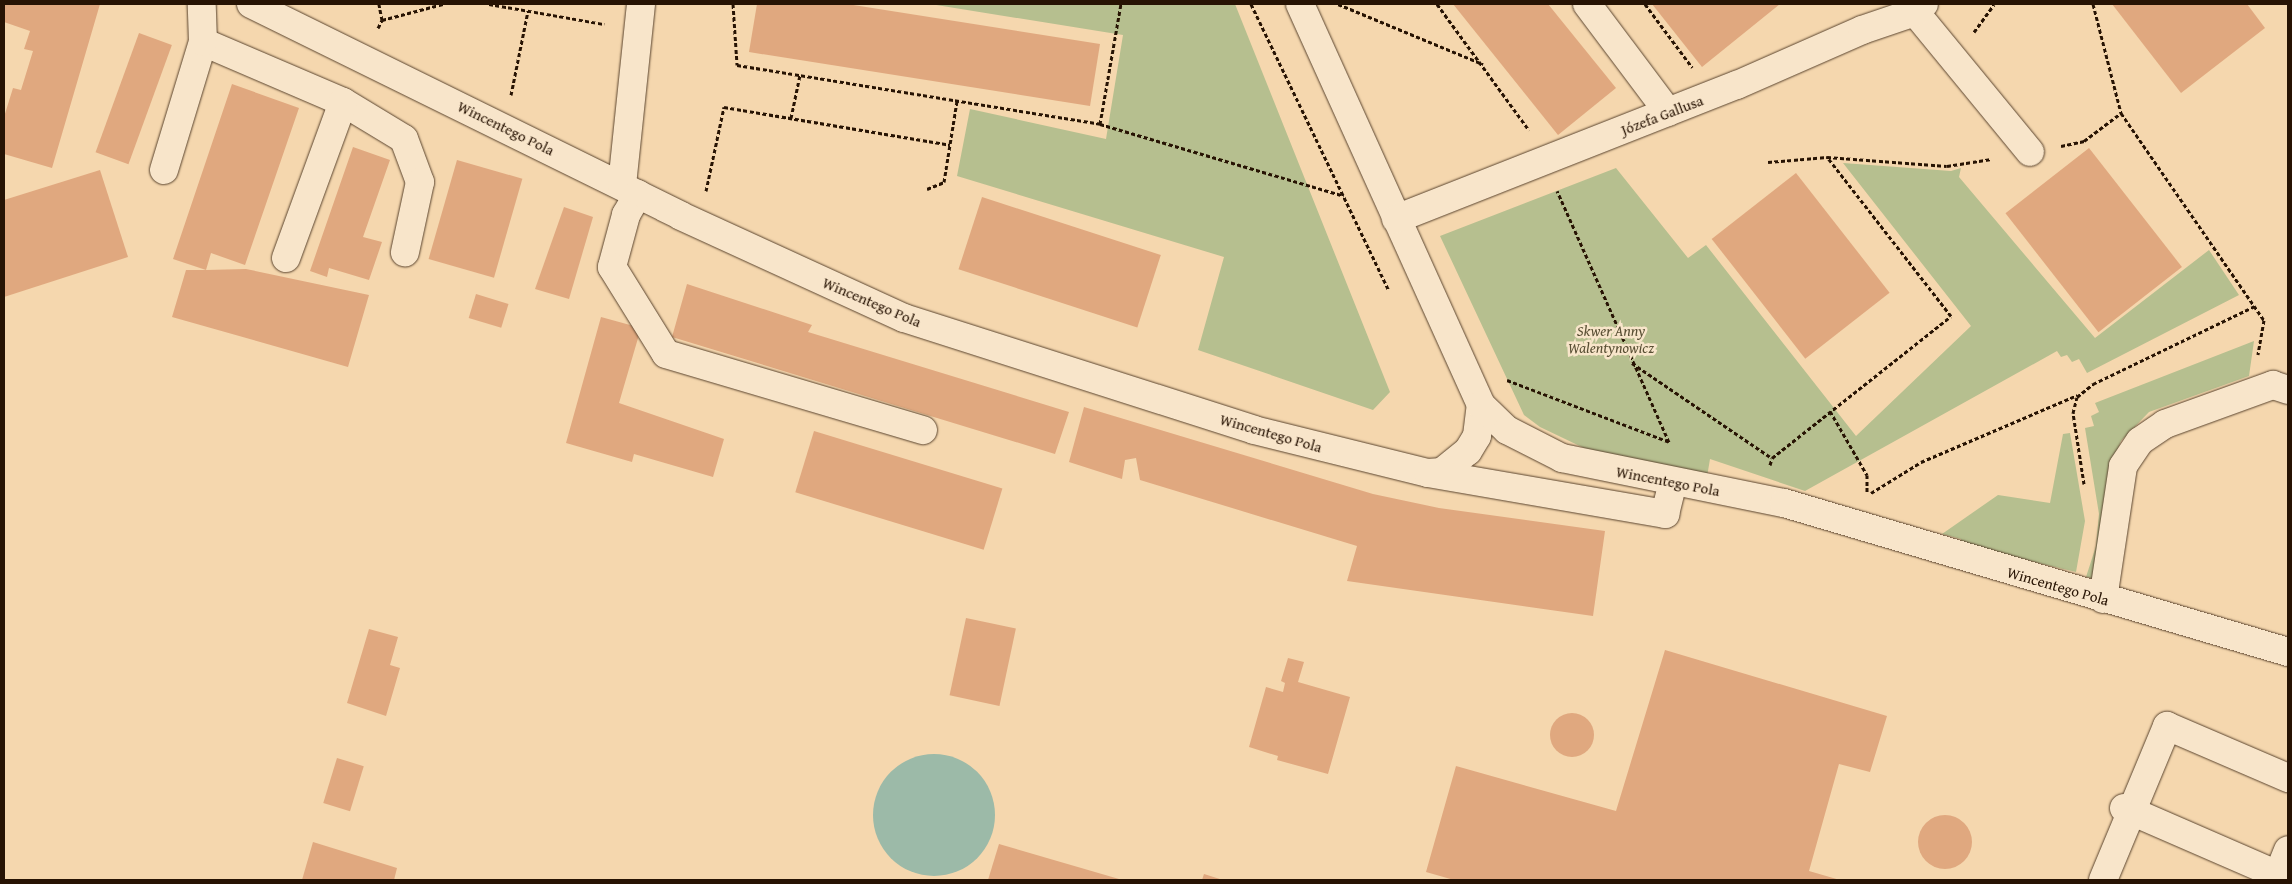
<!DOCTYPE html>
<meta charset="utf-8">
<style>
body{margin:0}
#map{position:relative;width:2292px;height:884px;overflow:hidden;background:#f5d7ae;font-family:"Gentium Book Plus",serif}
div>[style]{position:absolute}
.green>*{inset:0;background:#b6bf8f}
.water>*{inset:0;background:#9cbaa8}
.round{border-radius:50%}
.building>*{inset:0;background:#e0a87f;transform-origin:0 0}
.path>*{height:3px;margin-top:-1.5px;transform-origin:0;background:repeating-linear-gradient(90deg,#271303 0 4px,transparent 0 6.5px)}
.roads{filter:drop-shadow(0 0 1px #5a442e) drop-shadow(0 0 1px #5a442e)}
.minor>*{height:28px;margin:-14px;padding:0 14px;transform-origin:14px;border-radius:14px;background:#f8e5ca}
span{translate:-50% -50%;white-space:nowrap;text-align:center;line-height:1.15;-webkit-text-stroke:5px #f8e5ca;paint-order:stroke}
.street-label{font-size:15px;color:#271303}
.park-label{font-size:15px;color:#594f34;font-style:italic}
.frame{position:absolute;inset:0;border:5px solid #271303;pointer-events:none}
</style>
<div id="map">
<div class="green">
<i style="clip-path:polygon(930px 4px,1235px 4px,1390px 392px,1373px 410px,1198px 350px,1224px 257px,957px 176px,970px 109px,1106px 139px,1123px 35px)"></i>
<i style="clip-path:polygon(1843px 163px,1951px 171px,1961px 168px,1959px 177px,2095px 338px,2209px 250px,2239px 295px,2087px 373px,2079px 359px,2072px 362px,2067px 355px,2061px 357px,2057px 351px,1805px 491px,1710px 459px,1707px 477px,1586px 449px,1540px 427px,1524px 415px,1440px 236px,1616px 168px,1688px 258px,1706px 245px,1856px 436px,1971px 326px)"></i>
<i style="clip-path:polygon(2254px 341px,2249px 376px,2149px 412px,2121px 441px,2107px 479px,2097px 579px,2086px 577px,2096px 546px,2099px 514px,2085px 428px,2094px 426px,2091px 416px,2099px 412px,2095px 403px)"></i>
<i style="clip-path:polygon(2070px 433px,2085px 521px,2076px 572px,1960px 544px,1961px 539px,1942px 534px,1998px 495px,2050px 503px,2063px 434px)"></i>
</div>
<div class="water">
<i class="round" style="left:873px;top:754px;width:122px;height:122px"></i>
</div>
<div class="building">
<i style="clip-path:polygon(4px 4px,100px 4px,52px 168px,4px 154px,4px 117px,13px 88px,21px 90px,33px 51px,24px 49px,30px 31px,4px 22px)"></i>
<i style="clip-path:polygon(757px 4px,847px 4px,1100px 44px,1090px 106px,749px 52px)"></i>
<i style="clip-path:polygon(1453px 4px,1548px 4px,1616px 88px,1558px 135px)"></i>
<i style="clip-path:polygon(1652px 4px,1780px 4px,1702px 67px)"></i>
<i style="clip-path:polygon(2112px 4px,2247px 4px,2265px 28px,2181px 93px)"></i>
<i style="left:139px;top:33px;width:35px;height:127px;rotate:20deg"></i>
<i style="clip-path:polygon(232px 84px,299px 108px,245px 265px,211px 253px,206px 270px,246px 269px,369px 295px,348px 367px,172px 317px,186px 270px,206px 270px,173px 259px)"></i>
<i style="clip-path:polygon(353px 147px,390px 160px,363px 237px,382px 242px,369px 280px,329px 268px,327px 277px,310px 271px)"></i>
<i style="left:2089px;top:148px;width:151px;height:106px;rotate:52deg"></i>
<i style="left:457px;top:160px;width:68px;height:103px;rotate:16deg"></i>
<i style="clip-path:polygon(100px 170px,128px 257px,4px 297px,4px 200px)"></i>
<i style="left:1796px;top:173px;width:152px;height:107px;rotate:52deg"></i>
<i style="left:982px;top:197px;width:188px;height:76px;rotate:18deg"></i>
<i style="clip-path:polygon(564px 207px,593px 217px,569px 299px,535px 289px)"></i>
<i style="clip-path:polygon(687px 284px,812px 325px,808px 332px,1069px 412px,1055px 454px,672px 337px)"></i>
<i style="left:476px;top:294px;width:34px;height:25px;rotate:17deg"></i>
<i style="clip-path:polygon(601px 317px,641px 328px,619px 403px,724px 439px,713px 477px,634px 454px,632px 462px,566px 443px)"></i>
<i style="clip-path:polygon(1084px 407px,1373px 494px,1439px 508px,1605px 531px,1593px 616px,1347px 581px,1357px 546px,1140px 480px,1136px 458px,1125px 460px,1122px 479px,1069px 462px)"></i>
<i style="left:814px;top:431px;width:197px;height:64px;rotate:17deg"></i>
<i style="left:966px;top:618px;width:51px;height:79px;rotate:12deg"></i>
<i style="clip-path:polygon(369px 629px,398px 637px,390px 665px,400px 668px,386px 716px,347px 703px)"></i>
<i style="clip-path:polygon(1665px 650px,1887px 716px,1870px 772px,1839px 764px,1809px 871px,1840px 880px,1454px 880px,1426px 872px,1456px 766px,1616px 811px)"></i>
<i style="clip-path:polygon(1288px 658px,1304px 662px,1298px 682px,1350px 697px,1328px 774px,1277px 760px,1278px 756px,1249px 747px,1266px 687px,1283px 692px,1285px 683px,1281px 681px)"></i>
<i class="round" style="left:1550px;top:713px;width:44px;height:44px"></i>
<i style="left:337px;top:758px;width:28px;height:47px;rotate:17deg"></i>
<i class="round" style="left:1918px;top:815px;width:54px;height:54px"></i>
<i style="clip-path:polygon(313px 842px,397px 868px,394px 880px,302px 880px)"></i>
<i style="clip-path:polygon(999px 844px,1119px 879px,1118px 880px,988px 880px)"></i>
<i style="clip-path:polygon(1204px 874px,1223px 880px,1202px 880px)"></i>
</div>
<div class="path">
<i style="left:489px;top:4px;width:117px;rotate:9.9deg"></i>
<i style="left:733px;top:4px;width:61px;rotate:86.2deg"></i>
<i style="left:737px;top:65px;width:368px;rotate:9.2deg"></i>
<i style="left:1100px;top:124px;width:122px;rotate:-80.1deg"></i>
<i style="left:1251px;top:4px;width:318px;rotate:64.3deg"></i>
<i style="left:1338px;top:4px;width:157px;rotate:22.5deg"></i>
<i style="left:1437px;top:4px;width:156px;rotate:53.9deg"></i>
<i style="left:1645px;top:4px;width:79px;rotate:53.3deg"></i>
<i style="left:2093px;top:4px;width:113px;rotate:75.6deg"></i>
<i style="left:2121px;top:113px;width:252px;rotate:55.4deg"></i>
<i style="left:2264px;top:320px;width:35px;rotate:100deg"></i>
<i style="left:382px;top:20px;width:63px;rotate:-14.7deg"></i>
<i style="left:378px;top:28px;width:9px;rotate:-63deg"></i>
<i style="left:382px;top:20px;width:16px;rotate:-101deg"></i>
<i style="left:1974px;top:32px;width:34px;rotate:-54deg"></i>
<i style="left:511px;top:95px;width:86px;rotate:-78.6deg"></i>
<i style="left:791px;top:118px;width:44px;rotate:-78.2deg"></i>
<i style="left:1100px;top:124px;width:254px;rotate:16.4deg"></i>
<i style="left:2061px;top:146px;width:24px;rotate:-12deg"></i>
<i style="left:2084px;top:141px;width:46px;rotate:-37.1deg"></i>
<i style="left:1768px;top:162px;width:59px;rotate:-4.8deg"></i>
<i style="left:927px;top:189px;width:18px;rotate:-22deg"></i>
<i style="left:944px;top:182px;width:82px;rotate:-80.9deg"></i>
<i style="left:706px;top:191px;width:86px;rotate:-77.9deg"></i>
<i style="left:724px;top:107px;width:229px;rotate:9.5deg"></i>
<i style="left:1632px;top:363px;width:169px;rotate:34.2deg"></i>
<i style="left:1507px;top:380px;width:173px;rotate:20.9deg"></i>
<i style="left:1669px;top:442px;width:275px;rotate:-114deg"></i>
<i style="left:1830px;top:411px;width:74px;rotate:60deg"></i>
<i style="left:1867px;top:475px;width:18px;rotate:90deg"></i>
<i style="left:1770px;top:465px;width:7px;rotate:-74deg"></i>
<i style="left:1772px;top:458px;width:228px;rotate:-38.4deg"></i>
<i style="left:1951px;top:316px;width:202px;rotate:-127.9deg"></i>
<i style="left:1827px;top:157px;width:120px;rotate:4.3deg"></i>
<i style="left:1947px;top:166px;width:45px;rotate:-9deg"></i>
<i style="left:2084px;top:484px;width:72px;rotate:-98.8deg"></i>
<i style="left:2073px;top:413px;width:16px;rotate:-76deg"></i>
<i style="left:2077px;top:397px;width:21px;rotate:-39deg"></i>
<i style="left:2093px;top:384px;width:180px;rotate:-25.7deg"></i>
<i style="left:1871px;top:493px;width:59px;rotate:-31.8deg"></i>
<i style="left:1921px;top:462px;width:170px;rotate:-23.2deg"></i>
</div>
<div class="roads">
<div class="minor">
<i style="left:251px;top:4px;width:479px;rotate:26.2deg"></i>
<i style="left:681px;top:216px;width:245px;rotate:24.6deg"></i>
<i style="left:904px;top:318px;width:367px;rotate:17.7deg"></i>
<i style="left:1254px;top:430px;width:179px;rotate:13.9deg"></i>
<i style="left:1428px;top:473px;width:14px;rotate:-4deg"></i>
<i style="left:1442px;top:472px;width:33px;rotate:-39deg"></i>
<i style="left:1468px;top:451px;width:17px;rotate:-59deg"></i>
<i style="left:1477px;top:436px;width:31px;rotate:-83deg"></i>
<i style="left:1300px;top:4px;width:440px;rotate:65.7deg"></i>
<i style="left:1481px;top:405px;width:36px;rotate:44deg"></i>
<i style="left:1507px;top:430px;width:62px;rotate:27deg"></i>
<i style="left:1562px;top:458px;width:227px;rotate:11.5deg"></i>
<i style="left:1784px;top:503px;width:526px;rotate:16.47deg"></i>
<i style="left:1587px;top:4px;width:135px;rotate:53.1deg"></i>
<i style="left:1915px;top:12px;width:181px;rotate:50.6deg"></i>
<i style="left:203px;top:42px;width:152px;rotate:23.2deg"></i>
<i style="left:343px;top:102px;width:71px;rotate:31.2deg"></i>
<i style="left:404px;top:139px;width:46px;rotate:69.6deg"></i>
<i style="left:420px;top:182px;width:72px;rotate:102.1deg"></i>
<i style="left:164px;top:170px;width:134px;rotate:-73.1deg"></i>
<i style="left:203px;top:42px;width:38px;rotate:-92deg"></i>
<i style="left:622px;top:185px;width:182px;rotate:-84deg"></i>
<i style="left:638px;top:194px;width:24px;rotate:120deg"></i>
<i style="left:626px;top:215px;width:54px;rotate:105.1deg"></i>
<i style="left:612px;top:267px;width:102px;rotate:58.2deg"></i>
<i style="left:666px;top:354px;width:268px;rotate:16.5deg"></i>
<i style="left:1396px;top:219px;width:366px;rotate:-21.5deg"></i>
<i style="left:1737px;top:85px;width:137px;rotate:-23.7deg"></i>
<i style="left:1862px;top:30px;width:56px;rotate:-18.8deg"></i>
<i style="left:1915px;top:12px;width:12px;rotate:-42deg"></i>
<i style="left:286px;top:258px;width:166px;rotate:-69.9deg"></i>
<i style="left:1428px;top:473px;width:241px;rotate:9.8deg"></i>
<i style="left:1665px;top:514px;width:33px;rotate:-76deg"></i>
<i style="left:2103px;top:599px;width:134px;rotate:-81.4deg"></i>
<i style="left:2123px;top:466px;width:30px;rotate:-56deg"></i>
<i style="left:2140px;top:441px;width:30px;rotate:-34deg"></i>
<i style="left:2165px;top:424px;width:115px;rotate:-19.9deg"></i>
<i style="left:2273px;top:385px;width:16px;rotate:18deg"></i>
<i style="left:2124px;top:808px;width:168px;rotate:23.5deg"></i>
<i style="left:2103px;top:880px;width:167px;rotate:-67.4deg"></i>
<i style="left:2167px;top:726px;width:132px;rotate:23.3deg"></i>
<i style="left:2276px;top:880px;width:32px;rotate:-68deg"></i>
</div>
</div>
<div class="street-label">
<span style="left:1662px;top:115px;rotate:-21deg">Józefa Gallusa</span>
<span style="left:506px;top:128px;rotate:26deg">Wincentego Pola</span>
<span style="left:872px;top:302px;rotate:23deg">Wincentego Pola</span>
<span style="left:1271px;top:433px;rotate:16deg">Wincentego Pola</span>
<span style="left:1668px;top:481px;rotate:11deg">Wincentego Pola</span>
<span style="left:2058px;top:586px;rotate:16deg">Wincentego Pola</span>
</div>
<div class="park-label">
<span style="left:1611px;top:339px">Skwer Anny<br>Walentynowicz</span>
</div>
<div class="frame"></div>
</div>
